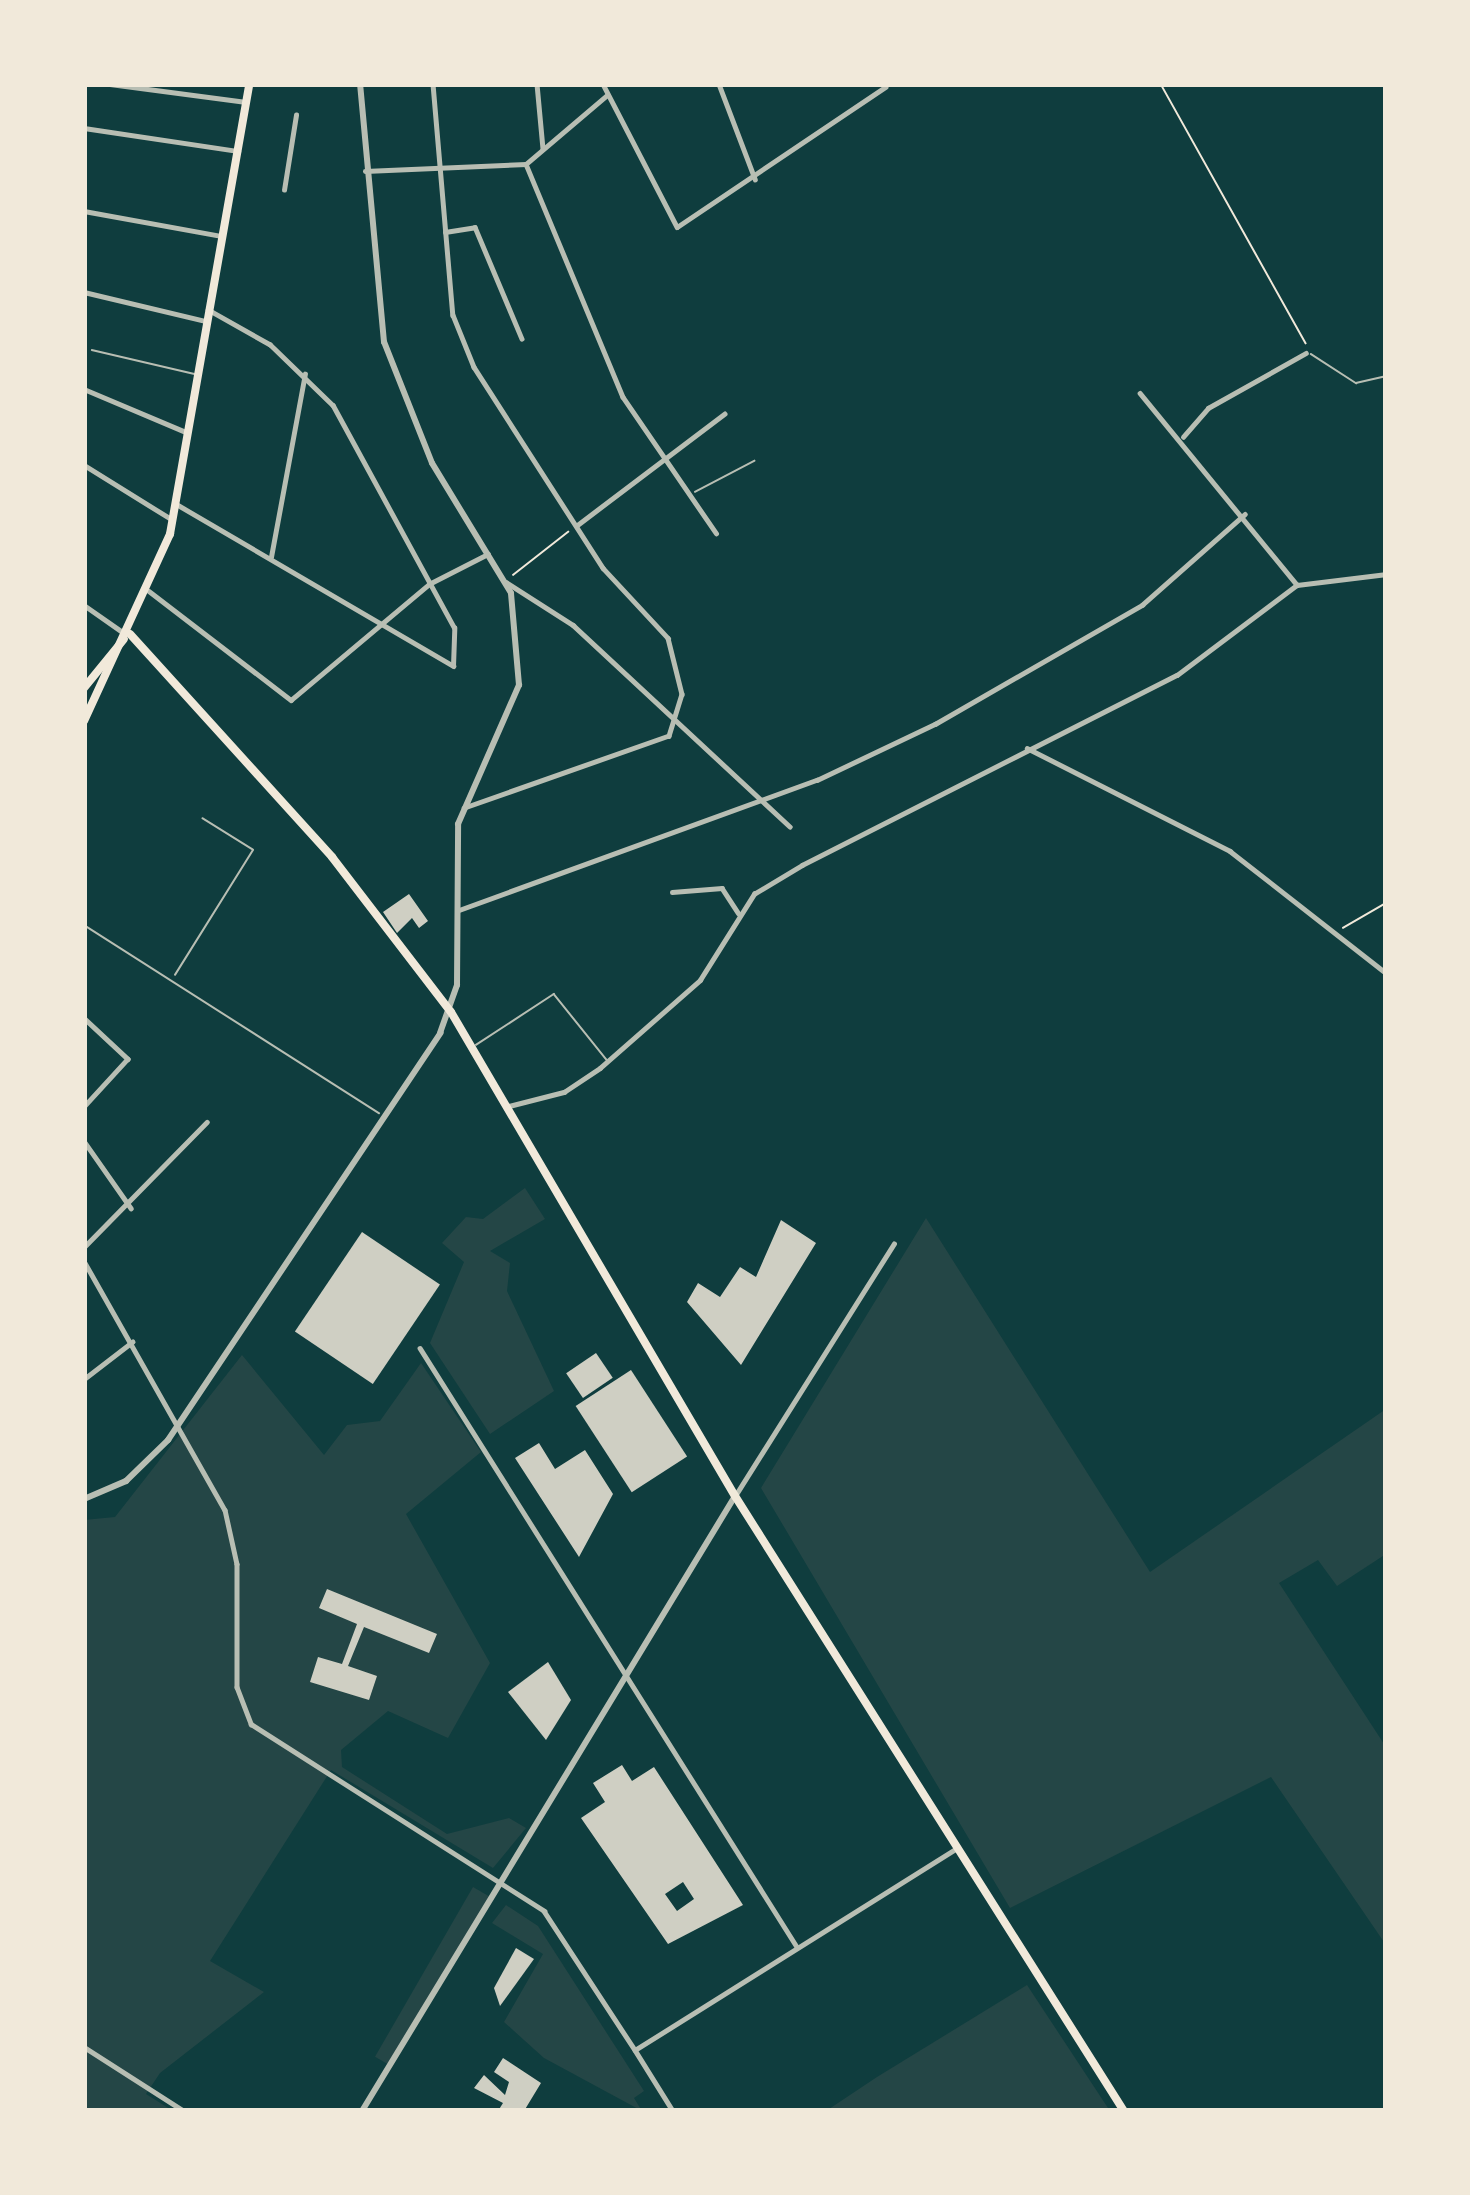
<!DOCTYPE html>
<style>
body{margin:0}
#map{position:relative;width:1470px;height:2195px;overflow:hidden;background:#0f3d3e;font-family:Inter,sans-serif}
div>[style]{position:absolute}
.green>*{inset:0;background:#244646;transform-origin:0 0}
.building>*{inset:0;background:#cfcfc3;transform-origin:0 0}
.path>*{height:1.5px;margin:-0.75px;padding:0 0.75px;transform-origin:0.75px;border-radius:0.75px;background:#f1e9da}
.service>*{height:1.5px;margin:-0.75px;padding:0 0.75px;transform-origin:0.75px;border-radius:0.75px;background:#b8beb3}
.minor>*{height:4.5px;margin:-2.25px;padding:0 2.25px;transform-origin:2.25px;border-radius:2.25px;background:#b8beb3}
.tertiary>*{height:6px;margin:-3px;padding:0 3px;transform-origin:3px;border-radius:3px;background:#b8beb3}
.primary>*{height:8px;margin:-4px;padding:0 4px;transform-origin:4px;border-radius:4px;background:#f1e9da}
span{translate:-50% -50%;white-space:nowrap;text-align:center;line-height:1.15;-webkit-text-stroke:9px #f1e9da;paint-order:stroke}
.frame{position:absolute;inset:0;border:87px solid #f1e9da;pointer-events:none}
</style>
<div id="map">
<div class="green">
<i style="clip-path:polygon(525px 1188px,545px 1219px,490px 1251px,510px 1263px,507px 1291px,554px 1391px,490px 1434px,430px 1343px,464px 1262px,442px 1243px,466px 1217px,483px 1219px)"></i>
<i style="clip-path:polygon(926px 1218px,1150px 1572px,1386px 1409px,1386px 1554px,1337px 1586px,1318px 1560px,1279px 1583px,1386px 1747px,1386px 1945px,1271px 1777px,1010px 1908px,761px 1488px)"></i>
<i style="clip-path:polygon(242px 1355px,324px 1455px,347px 1425px,380px 1421px,421px 1363px,481px 1452px,406px 1514px,490px 1663px,448px 1738px,388px 1711px,341px 1750px,342px 1767px,447px 1834px,509px 1818px,526px 1828px,493px 1868px,331px 1770px,210px 1961px,264px 1992px,160px 2073px,146px 2094px,173px 2111px,84px 2111px,84px 1520px,115px 1517px)"></i>
<i style="left:473px;top:1887px;width:20px;height:196px;rotate:30deg"></i>
<i style="clip-path:polygon(506px 1905px,538px 1926px,644px 2091px,634px 2098px,642px 2111px,544px 2058px,504px 2022px,543px 1954px,492px 1923px)"></i>
<i style="clip-path:polygon(1027px 1985px,1110px 2111px,826px 2111px,877px 2077px)"></i>
</div>
<div class="building">
<i style="clip-path:polygon(409px 894px,428px 921px,419px 928px,412px 918px,397px 933px,383px 912px)"></i>
<i style="clip-path:polygon(781px 1220px,816px 1243px,741px 1365px,687px 1302px,698px 1283px,720px 1297px,740px 1267px,756px 1277px)"></i>
<i style="left:362px;top:1232px;width:94px;height:120px;rotate:34deg"></i>
<i style="left:596px;top:1353px;width:30px;height:36px;rotate:56deg"></i>
<i style="left:631px;top:1370px;width:103px;height:66px;rotate:57deg"></i>
<i style="clip-path:polygon(539px 1443px,555px 1469px,585px 1450px,613px 1494px,579px 1557px,515px 1458px)"></i>
<i style="clip-path:polygon(327px 1589px,437px 1634px,429px 1653px,364px 1627px,348px 1666px,377px 1676px,369px 1700px,310px 1682px,318px 1657px,342px 1664px,357px 1624px,319px 1608px)"></i>
<i style="clip-path:polygon(548px 1662px,571px 1700px,546px 1740px,508px 1692px)"></i>
<i style="clip-path:polygon(evenodd,622px 1765px,632px 1781px,654px 1767px,743px 1905px,668px 1944px,581px 1818px,605px 1802px,593px 1783px,622px 1765px,683px 1882px,694px 1899px,677px 1911px,665px 1894px,683px 1882px)"></i>
<i style="clip-path:polygon(516px 1948px,534px 1959px,500px 2006px,494px 1988px)"></i>
<i style="clip-path:polygon(503px 2058px,541px 2083px,524px 2111px,498px 2111px,503px 2103px,474px 2088px,484px 2075px,505px 2095px,509px 2082px,494px 2072px)"></i>
</div>
<div class="path">
<i style="left:1161px;top:84px;width:297px;rotate:60.8deg"></i>
<i style="left:513px;top:575px;width:70px;rotate:-38deg"></i>
<i style="left:1343px;top:928px;width:50px;rotate:-30.2deg"></i>
</div>
<div class="service">
<i style="left:92px;top:350px;width:105px;rotate:13.2deg"></i>
<i style="left:1311px;top:354px;width:54px;rotate:32.8deg"></i>
<i style="left:1356px;top:383px;width:31px;rotate:-13deg"></i>
<i style="left:695px;top:492px;width:67px;rotate:-27.7deg"></i>
<i style="left:84px;top:925px;width:350px;rotate:32.5deg"></i>
<i style="left:175px;top:975px;width:147px;rotate:-58deg"></i>
<i style="left:253px;top:850px;width:59px;rotate:-148.2deg"></i>
<i style="left:476px;top:1045px;width:93px;rotate:-33.2deg"></i>
<i style="left:554px;top:994px;width:85px;rotate:51.2deg"></i>
</div>
<div class="minor">
<i style="left:110px;top:84px;width:137px;rotate:7.5deg"></i>
<i style="left:433px;top:84px;width:232px;rotate:85.1deg"></i>
<i style="left:453px;top:315px;width:56px;rotate:68deg"></i>
<i style="left:474px;top:367px;width:239px;rotate:57.3deg"></i>
<i style="left:603px;top:568px;width:96px;rotate:47.1deg"></i>
<i style="left:668px;top:638px;width:58px;rotate:76deg"></i>
<i style="left:682px;top:694px;width:44px;rotate:107.2deg"></i>
<i style="left:669px;top:736px;width:217px;rotate:160.6deg"></i>
<i style="left:537px;top:84px;width:65px;rotate:84.7deg"></i>
<i style="left:603px;top:84px;width:161px;rotate:62.6deg"></i>
<i style="left:677px;top:227px;width:251px;rotate:-33.9deg"></i>
<i style="left:719px;top:84px;width:102px;rotate:69.2deg"></i>
<i style="left:84px;top:128px;width:156px;rotate:8.5deg"></i>
<i style="left:526px;top:164px;width:252px;rotate:67.4deg"></i>
<i style="left:623px;top:397px;width:165px;rotate:55.6deg"></i>
<i style="left:365px;top:171px;width:161px;rotate:-2.5deg"></i>
<i style="left:526px;top:164px;width:105px;rotate:-40.4deg"></i>
<i style="left:284px;top:190px;width:76px;rotate:-80.9deg"></i>
<i style="left:84px;top:211px;width:140px;rotate:10.3deg"></i>
<i style="left:445px;top:232px;width:30px;rotate:-9deg"></i>
<i style="left:475px;top:227px;width:121px;rotate:67.2deg"></i>
<i style="left:84px;top:292px;width:125px;rotate:13.4deg"></i>
<i style="left:84px;top:389px;width:113px;rotate:22.9deg"></i>
<i style="left:1140px;top:393px;width:248px;rotate:50.7deg"></i>
<i style="left:1183px;top:437px;width:38px;rotate:-49deg"></i>
<i style="left:1208px;top:408px;width:112px;rotate:-29.3deg"></i>
<i style="left:84px;top:465px;width:102px;rotate:31.8deg"></i>
<i style="left:178px;top:505px;width:319px;rotate:30.3deg"></i>
<i style="left:453px;top:666px;width:38px;rotate:-88deg"></i>
<i style="left:454px;top:628px;width:253px;rotate:-118.6deg"></i>
<i style="left:333px;top:406px;width:88px;rotate:-135.9deg"></i>
<i style="left:270px;top:345px;width:71px;rotate:-150.6deg"></i>
<i style="left:576px;top:526px;width:186px;rotate:-37.1deg"></i>
<i style="left:271px;top:557px;width:186px;rotate:-79.5deg"></i>
<i style="left:506px;top:582px;width:80px;rotate:32.7deg"></i>
<i style="left:573px;top:625px;width:296px;rotate:42.9deg"></i>
<i style="left:149px;top:591px;width:179px;rotate:37.5deg"></i>
<i style="left:291px;top:700px;width:180px;rotate:-40deg"></i>
<i style="left:429px;top:584px;width:66px;rotate:-27deg"></i>
<i style="left:84px;top:605px;width:49px;rotate:35deg"></i>
<i style="left:1027px;top:748px;width:228px;rotate:26.9deg"></i>
<i style="left:1230px;top:851px;width:198px;rotate:38deg"></i>
<i style="left:672px;top:892px;width:50px;rotate:-4.6deg"></i>
<i style="left:722px;top:888px;width:30px;rotate:57deg"></i>
<i style="left:459px;top:910px;width:381px;rotate:-20deg"></i>
<i style="left:817px;top:780px;width:131px;rotate:-25.4deg"></i>
<i style="left:935px;top:724px;width:239px;rotate:-29.9deg"></i>
<i style="left:1142px;top:605px;width:137px;rotate:-41.5deg"></i>
<i style="left:84px;top:1018px;width:60px;rotate:43deg"></i>
<i style="left:128px;top:1059px;width:65px;rotate:132.5deg"></i>
<i style="left:509px;top:1106px;width:57px;rotate:-14.3deg"></i>
<i style="left:564px;top:1092px;width:43px;rotate:-33.7deg"></i>
<i style="left:600px;top:1068px;width:133px;rotate:-41.3deg"></i>
<i style="left:700px;top:980px;width:102px;rotate:-57.9deg"></i>
<i style="left:754px;top:894px;width:56px;rotate:-31.1deg"></i>
<i style="left:802px;top:865px;width:420px;rotate:-26.9deg"></i>
<i style="left:1177px;top:675px;width:150px;rotate:-36.9deg"></i>
<i style="left:1297px;top:585px;width:90px;rotate:-7deg"></i>
<i style="left:84px;top:1141px;width:82px;rotate:55deg"></i>
<i style="left:84px;top:1247px;width:175px;rotate:-45.5deg"></i>
<i style="left:84px;top:1261px;width:286px;rotate:60.5deg"></i>
<i style="left:225px;top:1510px;width:55px;rotate:77.5deg"></i>
<i style="left:237px;top:1564px;width:123px;rotate:90deg"></i>
<i style="left:237px;top:1687px;width:40px;rotate:69deg"></i>
<i style="left:251px;top:1724px;width:348px;rotate:32.5deg"></i>
<i style="left:544px;top:1911px;width:166px;rotate:56.8deg"></i>
<i style="left:635px;top:2050px;width:378px;rotate:-32.1deg"></i>
<i style="left:420px;top:1348px;width:708px;rotate:57.81deg"></i>
<i style="left:84px;top:1379px;width:61px;rotate:-37.6deg"></i>
<i style="left:735px;top:1496px;width:298px;rotate:-57.8deg"></i>
<i style="left:84px;top:2047px;width:119px;rotate:32.6deg"></i>
<i style="left:635px;top:2050px;width:72px;rotate:58.1deg"></i>
</div>
<div class="tertiary">
<i style="left:84px;top:1499px;width:46px;rotate:-23.2deg"></i>
<i style="left:126px;top:1481px;width:59px;rotate:-44.3deg"></i>
<i style="left:168px;top:1440px;width:490px;rotate:-56.2deg"></i>
<i style="left:440px;top:1033px;width:51px;rotate:-70.5deg"></i>
<i style="left:457px;top:985px;width:161px;rotate:-89.6deg"></i>
<i style="left:458px;top:824px;width:152px;rotate:-66.3deg"></i>
<i style="left:519px;top:685px;width:92px;rotate:-95deg"></i>
<i style="left:511px;top:593px;width:152px;rotate:-121.3deg"></i>
<i style="left:432px;top:463px;width:130px;rotate:-111.6deg"></i>
<i style="left:384px;top:342px;width:259px;rotate:-95.3deg"></i>
<i style="left:362px;top:2111px;width:719px;rotate:-58.76deg"></i>
</div>
<div class="primary">
<i style="left:130px;top:634px;width:301px;rotate:47.8deg"></i>
<i style="left:332px;top:857px;width:195px;rotate:52.5deg"></i>
<i style="left:451px;top:1012px;width:561px;rotate:59.6deg"></i>
<i style="left:735px;top:1496px;width:728px;rotate:57.69deg"></i>
<i style="left:84px;top:688px;width:63px;rotate:-50.8deg"></i>
<i style="left:84px;top:721px;width:206px;rotate:-65.3deg"></i>
<i style="left:170px;top:534px;width:457px;rotate:-80deg"></i>
</div>
<div class="frame"></div>
</div>
